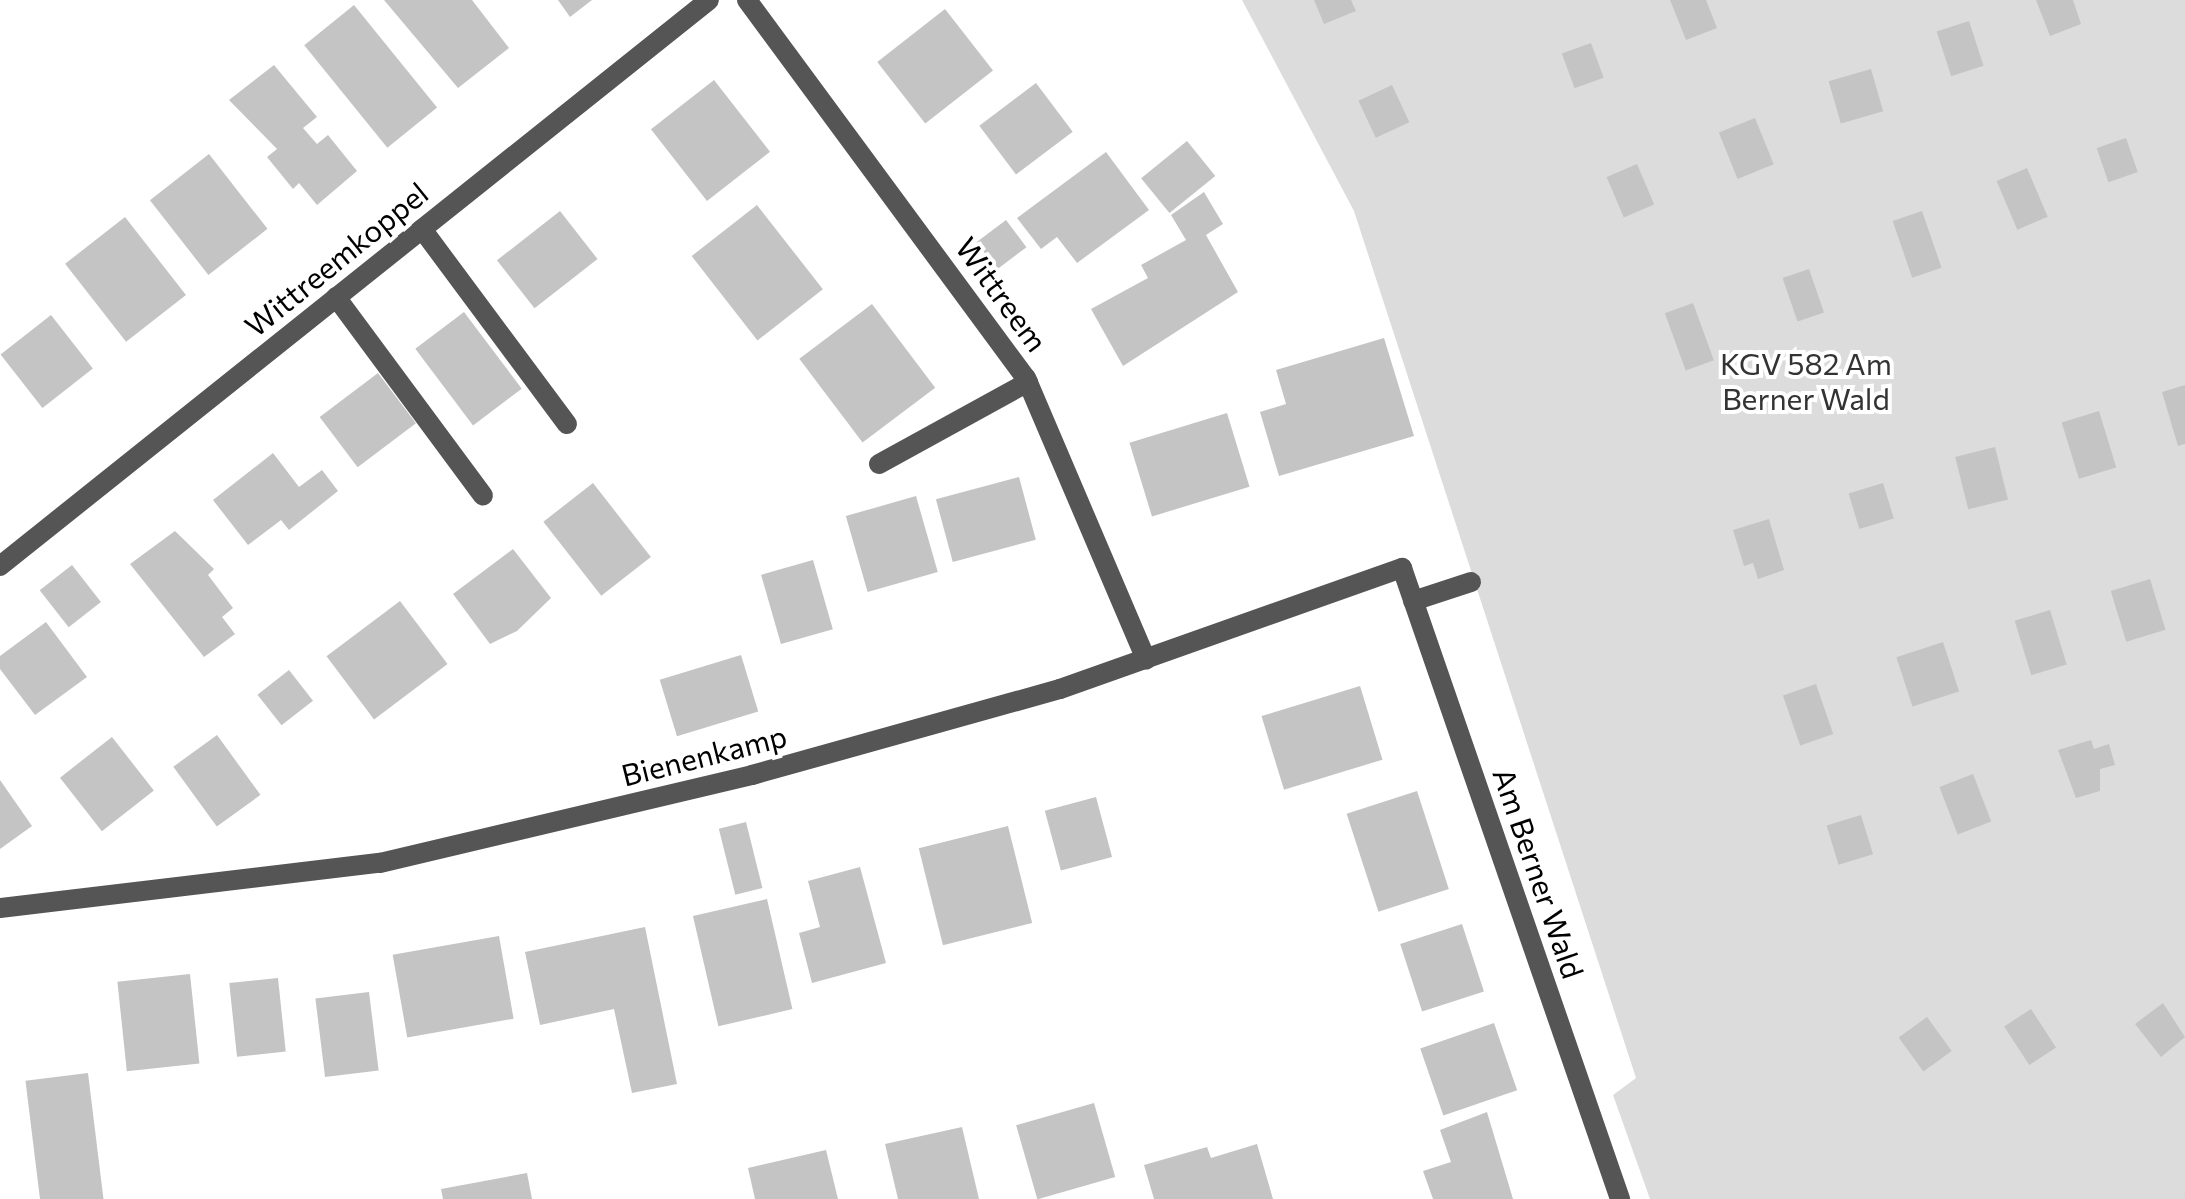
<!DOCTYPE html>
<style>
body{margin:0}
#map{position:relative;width:2185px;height:1199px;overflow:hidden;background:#fff;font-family:Commissioner,sans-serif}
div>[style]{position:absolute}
.green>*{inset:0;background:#dcdcdc}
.building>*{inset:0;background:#c4c4c4;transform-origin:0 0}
.lane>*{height:20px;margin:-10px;padding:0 10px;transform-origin:10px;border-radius:10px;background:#555}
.street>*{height:20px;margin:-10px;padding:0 10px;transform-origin:10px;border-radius:10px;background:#555}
span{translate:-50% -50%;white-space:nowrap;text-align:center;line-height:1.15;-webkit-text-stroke:8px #fff;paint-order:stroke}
.street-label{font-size:30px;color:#000}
.park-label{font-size:30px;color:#333}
</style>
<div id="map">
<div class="green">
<i style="clip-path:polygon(1242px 0,2185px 0,2185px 1199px,1650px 1199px,1613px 1095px,1636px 1078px,1354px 211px)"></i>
</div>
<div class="building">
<i style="clip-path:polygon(384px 0,472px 0,509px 48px,458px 88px)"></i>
<i style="clip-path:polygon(558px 0,592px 0,570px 17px)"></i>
<i style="clip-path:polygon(1314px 0,1351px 0,1356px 11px,1324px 24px)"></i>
<i style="clip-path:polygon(1670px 0,1706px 0,1717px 28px,1686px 40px)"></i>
<i style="clip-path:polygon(2036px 0,2073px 0,2081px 24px,2050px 36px)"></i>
<i style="left:354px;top:5px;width:132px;height:64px;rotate:51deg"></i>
<i style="left:945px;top:9px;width:78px;height:86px;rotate:52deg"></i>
<i style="left:1969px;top:21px;width:47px;height:34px;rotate:72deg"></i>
<i style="left:1591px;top:43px;width:37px;height:31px;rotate:70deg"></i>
<i style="clip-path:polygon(274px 65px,317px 117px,303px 128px,317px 144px,328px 135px,357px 171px,317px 205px,299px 183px,293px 189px,267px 157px,277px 149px,229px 100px)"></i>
<i style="left:1871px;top:69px;width:44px;height:44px;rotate:74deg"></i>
<i style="left:714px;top:80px;width:91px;height:80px;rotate:52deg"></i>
<i style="left:1036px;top:83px;width:61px;height:71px;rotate:53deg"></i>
<i style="left:1392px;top:85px;width:41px;height:37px;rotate:65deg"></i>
<i style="left:1755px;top:118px;width:50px;height:39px;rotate:68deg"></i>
<i style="left:2126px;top:138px;width:36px;height:31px;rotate:71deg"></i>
<i style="left:1187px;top:141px;width:45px;height:59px;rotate:51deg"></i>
<i style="clip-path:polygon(1106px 152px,1149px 210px,1077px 263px,1057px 237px,1041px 249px,1017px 218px)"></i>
<i style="left:209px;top:154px;width:95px;height:75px;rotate:52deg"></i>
<i style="left:1637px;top:164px;width:44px;height:33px;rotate:67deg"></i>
<i style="left:2027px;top:168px;width:53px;height:33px;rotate:67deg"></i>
<i style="clip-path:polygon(1204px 192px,1223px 224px,1206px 235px,1238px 292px,1123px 366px,1091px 309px,1148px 278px,1141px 265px,1186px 240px,1171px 215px)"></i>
<i style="left:757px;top:205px;width:107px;height:83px;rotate:52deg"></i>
<i style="left:560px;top:211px;width:61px;height:80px;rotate:52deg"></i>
<i style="left:1922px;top:211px;width:60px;height:31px;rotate:71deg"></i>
<i style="left:125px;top:217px;width:99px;height:76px;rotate:52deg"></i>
<i style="left:1006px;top:220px;width:34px;height:37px;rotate:53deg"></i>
<i style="left:1809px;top:269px;width:46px;height:28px;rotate:71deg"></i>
<i style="left:1693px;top:303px;width:61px;height:30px;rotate:70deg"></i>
<i style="left:872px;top:304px;width:105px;height:91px;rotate:53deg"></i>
<i style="left:464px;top:312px;width:96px;height:61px;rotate:53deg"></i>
<i style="left:51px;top:315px;width:68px;height:64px;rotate:52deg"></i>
<i style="clip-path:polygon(1384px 338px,1414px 436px,1279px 476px,1260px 412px,1286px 404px,1276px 370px)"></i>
<i style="left:378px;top:373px;width:63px;height:73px;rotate:53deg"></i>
<i style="clip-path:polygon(2185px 385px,2185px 444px,2178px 446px,2162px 392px)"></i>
<i style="left:2099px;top:411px;width:59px;height:39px;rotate:73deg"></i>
<i style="left:1227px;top:413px;width:77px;height:102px;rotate:73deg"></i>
<i style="left:1995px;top:447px;width:54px;height:41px;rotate:76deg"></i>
<i style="clip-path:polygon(273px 453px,299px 487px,322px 470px,338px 491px,289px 530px,281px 520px,248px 545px,213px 500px)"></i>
<i style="left:1019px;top:477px;width:65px;height:86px;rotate:75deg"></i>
<i style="left:593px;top:483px;width:94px;height:63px;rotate:52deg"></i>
<i style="left:1883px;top:483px;width:37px;height:36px;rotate:73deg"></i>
<i style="left:916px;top:496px;width:79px;height:73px;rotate:74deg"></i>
<i style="clip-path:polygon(1769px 519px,1784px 570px,1758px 579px,1753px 563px,1744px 566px,1733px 530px)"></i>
<i style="clip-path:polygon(175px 531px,214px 569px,208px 575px,233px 608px,222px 617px,235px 634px,204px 657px,130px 564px)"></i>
<i style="clip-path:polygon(513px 549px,551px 598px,517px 631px,490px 644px,453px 594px)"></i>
<i style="left:813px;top:560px;width:72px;height:54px;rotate:74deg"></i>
<i style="left:72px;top:565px;width:47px;height:41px;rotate:52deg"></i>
<i style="left:2150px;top:579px;width:53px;height:41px;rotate:73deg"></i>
<i style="left:400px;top:601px;width:79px;height:92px;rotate:53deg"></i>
<i style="left:2050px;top:610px;width:57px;height:37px;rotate:73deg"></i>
<i style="clip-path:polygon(46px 622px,87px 677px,35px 715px,0 669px,0 656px)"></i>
<i style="left:1943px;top:642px;width:52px;height:49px;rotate:72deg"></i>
<i style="left:741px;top:655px;width:59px;height:85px;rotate:73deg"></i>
<i style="left:289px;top:670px;width:39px;height:40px;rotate:52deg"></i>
<i style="left:1816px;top:684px;width:53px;height:35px;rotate:71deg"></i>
<i style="left:1360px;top:686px;width:77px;height:103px;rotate:73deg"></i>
<i style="left:217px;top:735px;width:74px;height:54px;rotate:54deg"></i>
<i style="left:112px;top:737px;width:68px;height:66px;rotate:52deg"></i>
<i style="clip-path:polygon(2091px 740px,2094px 749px,2109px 744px,2115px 765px,2100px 769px,2100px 791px,2076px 798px,2058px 750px)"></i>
<i style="left:1973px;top:774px;width:51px;height:36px;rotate:69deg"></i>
<i style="clip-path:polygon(0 780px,32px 826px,0 849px)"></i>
<i style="left:1417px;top:791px;width:103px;height:74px;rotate:72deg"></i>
<i style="left:1096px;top:797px;width:62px;height:53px;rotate:75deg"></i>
<i style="left:1861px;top:815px;width:41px;height:36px;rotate:73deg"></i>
<i style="left:746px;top:822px;width:68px;height:28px;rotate:76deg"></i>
<i style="left:1008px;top:826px;width:100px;height:92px;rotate:76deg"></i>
<i style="clip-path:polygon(860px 867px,886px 963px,812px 983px,799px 933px,820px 927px,808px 881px)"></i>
<i style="left:767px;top:899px;width:113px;height:76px;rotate:77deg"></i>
<i style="left:1462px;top:924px;width:71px;height:65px;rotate:72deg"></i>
<i style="clip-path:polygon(645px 927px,677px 1084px,632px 1093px,614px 1009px,540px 1025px,525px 952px)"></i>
<i style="left:499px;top:936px;width:84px;height:108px;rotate:80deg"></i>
<i style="left:190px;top:974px;width:90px;height:73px;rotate:84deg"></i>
<i style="left:278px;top:978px;width:74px;height:49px;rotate:84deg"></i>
<i style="left:369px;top:992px;width:79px;height:54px;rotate:83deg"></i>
<i style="clip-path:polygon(2163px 1003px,2185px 1037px,2161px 1057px,2135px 1024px)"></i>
<i style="left:2031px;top:1009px;width:46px;height:32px;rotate:57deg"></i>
<i style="left:1927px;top:1017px;width:42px;height:35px;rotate:54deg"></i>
<i style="left:1494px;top:1023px;width:71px;height:78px;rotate:71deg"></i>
<i style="left:88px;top:1073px;width:127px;height:63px;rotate:83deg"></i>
<i style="left:1094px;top:1103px;width:77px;height:81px;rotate:74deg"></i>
<i style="clip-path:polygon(1487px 1112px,1513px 1199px,1433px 1199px,1423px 1171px,1451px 1162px,1440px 1130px)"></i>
<i style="clip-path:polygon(962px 1127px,979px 1199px,898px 1199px,885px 1144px)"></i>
<i style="clip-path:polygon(1257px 1144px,1273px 1199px,1154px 1199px,1144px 1165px,1207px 1147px,1211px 1158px)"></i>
<i style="clip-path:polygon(826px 1150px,838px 1199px,755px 1199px,748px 1168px)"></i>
<i style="clip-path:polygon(527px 1173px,532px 1199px,443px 1199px,441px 1189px)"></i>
</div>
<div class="lane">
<i style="left:422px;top:229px;width:243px;rotate:53.4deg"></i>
<i style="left:336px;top:297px;width:247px;rotate:53.5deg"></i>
<i style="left:879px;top:464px;width:170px;rotate:-28.8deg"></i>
<i style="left:1413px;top:601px;width:61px;rotate:-18.1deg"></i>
</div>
<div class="street">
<i style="left:747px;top:0;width:470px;rotate:53.6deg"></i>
<i style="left:1026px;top:378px;width:306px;rotate:66.9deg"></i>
<i style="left:0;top:566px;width:907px;rotate:-38.6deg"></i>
<i style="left:0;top:908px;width:383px;rotate:-6.8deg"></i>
<i style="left:380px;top:863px;width:382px;rotate:-13.3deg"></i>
<i style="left:752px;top:775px;width:320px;rotate:-15.6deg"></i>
<i style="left:1060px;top:689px;width:363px;rotate:-19.5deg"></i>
<i style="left:1402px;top:568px;width:668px;rotate:70.94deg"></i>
</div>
<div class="street-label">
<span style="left:336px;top:259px;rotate:-39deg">Wittreemkoppel</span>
<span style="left:1002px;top:294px;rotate:54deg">Wittreem</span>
<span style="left:704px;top:755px;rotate:-14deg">Bienenkamp</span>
<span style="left:1539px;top:873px;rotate:71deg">Am Berner Wald</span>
</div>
<div class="park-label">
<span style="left:1806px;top:380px">KGV 582 Am<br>Berner Wald</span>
</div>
</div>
